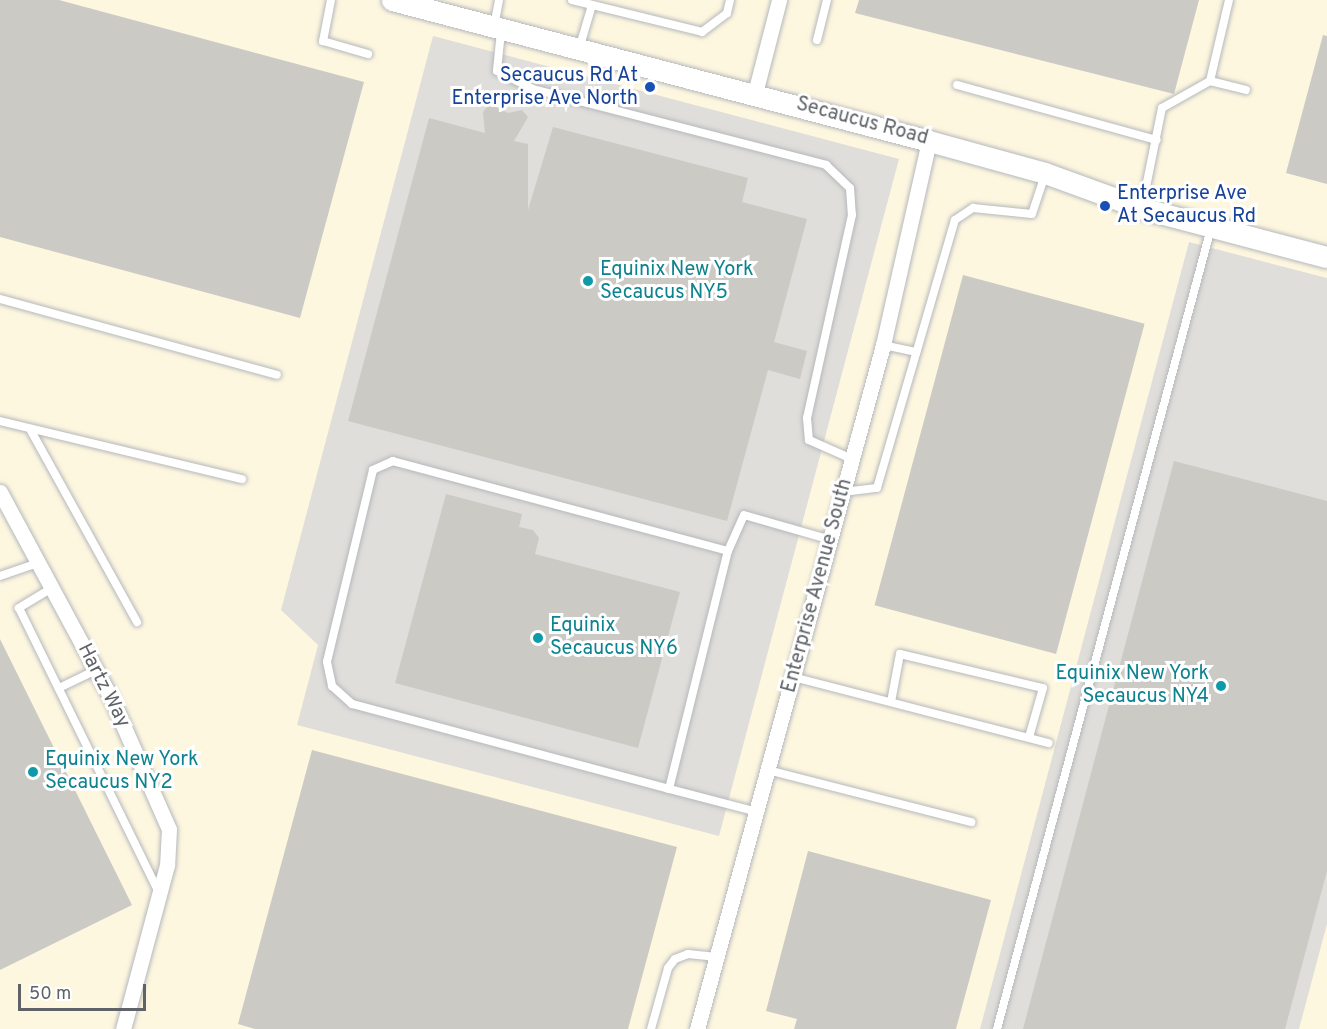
<!DOCTYPE html>
<style>
body{margin:0}
#map{position:relative;width:1327px;height:1029px;overflow:hidden;background:#f1efe8;font-family:Overpass,sans-serif}
div>[style]{position:absolute}
.commercial>*{inset:0;background:#fef7e0;transform-origin:0 0}
.industrial>*{inset:0;background:#e0deda}
.building>*{inset:0;background:#cccac5;transform-origin:0 0}
.roads{filter:drop-shadow(0 0 2px #b5b8bc) drop-shadow(0 0 2px #b5b8bc)}
.lane>*{height:8px;margin:-4px;padding:0 4px;transform-origin:4px;border-radius:4px;background:#fff}
.street>*{height:15px;margin:-7.5px;padding:0 7.5px;transform-origin:7.5px;border-radius:7.5px;background:#fff}
.secondary>*{height:21px;margin:-10.5px;padding:0 10.5px;transform-origin:10.5px;border-radius:10.5px;background:#fff}
.dots>*{width:16px;height:16px;translate:-50% -50%;box-sizing:border-box;border:3px solid #fff;border-radius:50%}
span{translate:-50% -50%;white-space:nowrap;text-align:center;line-height:1.15;-webkit-text-stroke:6px #fff;paint-order:stroke}
.transit-label{font-size:20px;color:#164399}
.right{translate:-100% -50%;text-align:right}
.left{translate:0 -50%;text-align:left}
.street-label{font-size:20px;color:#5f6368}
.culture-label{font-size:20px;color:#0d838f}
.scale{position:absolute;left:18px;top:984px;width:128px;height:27px;box-sizing:border-box;border:3px solid #5f6368;border-top:0;padding-left:8px;font-size:18px;line-height:21px;white-space:nowrap;color:#5f6368;-webkit-text-stroke:4px #fff;paint-order:stroke}
</style>
<div id="map">
<div class="commercial">
<i style="left:0;top:0;width:1327px;height:1029px"></i>
</div>
<div class="industrial">
<i style="clip-path:polygon(433px 36px,899px 159px,719px 836px,297px 725px,318px 645px,281px 610px)"></i>
<i style="clip-path:polygon(1189px 242px,1327px 278px,1327px 924px,1299px 1029px,980px 1029px)"></i>
</div>
<div class="building">
<i style="clip-path:polygon(0 0,59px 0,364px 82px,300px 318px,0 237px)"></i>
<i style="clip-path:polygon(859px 0,1199px 0,1174px 94px,855px 13px)"></i>
<i style="clip-path:polygon(1323px 35px,1327px 36px,1327px 184px,1286px 173px)"></i>
<i style="clip-path:polygon(489px 104px,508px 113px,522px 110px,528px 117px,514px 141px,528px 144px,528px 210px,553px 127px,748px 178px,742px 202px,807px 219px,774px 342px,807px 351px,800px 379px,768px 370px,727px 521px,348px 421px,429px 118px,485px 133px,483px 112px)"></i>
<i style="left:963px;top:275px;width:188px;height:342px;rotate:15deg"></i>
<i style="clip-path:polygon(1174px 461px,1327px 501px,1327px 871px,1285px 1029px,1023px 1029px)"></i>
<i style="clip-path:polygon(446px 494px,522px 514px,519px 527px,533px 530px,539px 538px,535px 554px,680px 592px,638px 748px,395px 683px)"></i>
<i style="clip-path:polygon(0 639px,132px 905px,0 970px)"></i>
<i style="clip-path:polygon(312px 750px,677px 847px,628px 1029px,255px 1029px,238px 1024px)"></i>
<i style="clip-path:polygon(808px 851px,991px 900px,956px 1029px,794px 1029px,797px 1019px,766px 1011px)"></i>
</div>
<div class="roads">
<div class="lane">
<i style="left:331px;top:0;width:42px;rotate:101deg"></i>
<i style="left:323px;top:41px;width:47px;rotate:16.1deg"></i>
<i style="left:572px;top:0;width:134px;rotate:13.8deg"></i>
<i style="left:702px;top:32px;width:31px;rotate:-37deg"></i>
<i style="left:727px;top:13px;width:13px;rotate:-77deg"></i>
<i style="left:494px;top:26px;width:26px;rotate:-79deg"></i>
<i style="left:501px;top:32px;width:39px;rotate:96deg"></i>
<i style="left:497px;top:71px;width:40px;rotate:26.6deg"></i>
<i style="left:533px;top:89px;width:303px;rotate:14.5deg"></i>
<i style="left:826px;top:165px;width:33px;rotate:44deg"></i>
<i style="left:850px;top:188px;width:27px;rotate:86deg"></i>
<i style="left:852px;top:215px;width:208px;rotate:102.5deg"></i>
<i style="left:807px;top:418px;width:22px;rotate:85deg"></i>
<i style="left:809px;top:440px;width:47px;rotate:23.8deg"></i>
<i style="left:817px;top:40px;width:41px;rotate:-76deg"></i>
<i style="left:579px;top:49px;width:46px;rotate:-73.5deg"></i>
<i style="left:1210px;top:81px;width:83px;rotate:-76.8deg"></i>
<i style="left:957px;top:85px;width:207px;rotate:15.4deg"></i>
<i style="left:1142px;top:207px;width:101px;rotate:-78.6deg"></i>
<i style="left:1162px;top:108px;width:55px;rotate:-29.4deg"></i>
<i style="left:1210px;top:81px;width:37px;rotate:14deg"></i>
<i style="left:0;top:299px;width:287px;rotate:15.3deg"></i>
<i style="left:883px;top:345px;width:34px;rotate:12deg"></i>
<i style="left:0;top:421px;width:249px;rotate:13.5deg"></i>
<i style="left:30px;top:429px;width:221px;rotate:61deg"></i>
<i style="left:843px;top:492px;width:34px;rotate:-7deg"></i>
<i style="left:877px;top:488px;width:279px;rotate:-73.8deg"></i>
<i style="left:955px;top:220px;width:22px;rotate:-34deg"></i>
<i style="left:973px;top:208px;width:59px;rotate:5.8deg"></i>
<i style="left:1032px;top:214px;width:41px;rotate:-71.6deg"></i>
<i style="left:728px;top:551px;width:39px;rotate:-66deg"></i>
<i style="left:744px;top:515px;width:91px;rotate:16deg"></i>
<i style="left:0;top:576px;width:40px;rotate:-18.9deg"></i>
<i style="left:52px;top:588px;width:39px;rotate:149deg"></i>
<i style="left:19px;top:608px;width:317px;rotate:63.8deg"></i>
<i style="left:793px;top:677px;width:264px;rotate:14.5deg"></i>
<i style="left:59px;top:688px;width:41px;rotate:-25.9deg"></i>
<i style="left:891px;top:702px;width:49px;rotate:-79.4deg"></i>
<i style="left:900px;top:654px;width:147px;rotate:13.4deg"></i>
<i style="left:1043px;top:688px;width:51px;rotate:105.9deg"></i>
<i style="left:768px;top:770px;width:210px;rotate:14.4deg"></i>
<i style="left:669px;top:789px;width:245px;rotate:-76.1deg"></i>
<i style="left:728px;top:551px;width:347px;rotate:-165deg"></i>
<i style="left:393px;top:461px;width:22px;rotate:156deg"></i>
<i style="left:373px;top:470px;width:197px;rotate:103.5deg"></i>
<i style="left:327px;top:662px;width:25px;rotate:78deg"></i>
<i style="left:332px;top:686px;width:27px;rotate:42deg"></i>
<i style="left:352px;top:704px;width:328px;rotate:15deg"></i>
<i style="left:669px;top:789px;width:91px;rotate:14.6deg"></i>
<i style="left:651px;top:1029px;width:63px;rotate:-74.4deg"></i>
<i style="left:668px;top:968px;width:11px;rotate:-52deg"></i>
<i style="left:675px;top:959px;width:14px;rotate:-21deg"></i>
<i style="left:688px;top:954px;width:29px;rotate:6deg"></i>
<i style="left:997px;top:1029px;width:829px;rotate:-75.04deg"></i>
</div>
<div class="street">
<i style="left:755px;top:93px;width:96px;rotate:-75.5deg"></i>
<i style="left:0;top:492px;width:236px;rotate:61.7deg"></i>
<i style="left:112px;top:700px;width:141px;rotate:66.2deg"></i>
<i style="left:169px;top:829px;width:36px;rotate:93deg"></i>
<i style="left:167px;top:865px;width:170px;rotate:105deg"></i>
<i style="left:697px;top:1029px;width:709px;rotate:-74.79deg"></i>
<i style="left:883px;top:345px;width:209px;rotate:-77.3deg"></i>
</div>
<div class="secondary">
<i style="left:392px;top:0;width:555px;rotate:14.71deg"></i>
<i style="left:929px;top:141px;width:120px;rotate:15.4deg"></i>
<i style="left:1045px;top:173px;width:102px;rotate:20deg"></i>
<i style="left:1141px;top:208px;width:192px;rotate:14.8deg"></i>
</div>
</div>
<div class="dots">
<i style="left:650px;top:87px;background:#1a4fb4"></i>
<i style="left:1105px;top:206px;background:#1a4fb4"></i>
<i style="left:588px;top:281px;background:#0f9aa8"></i>
<i style="left:538px;top:638px;background:#0f9aa8"></i>
<i style="left:1221px;top:686px;background:#0f9aa8"></i>
<i style="left:33px;top:772px;background:#0f9aa8"></i>
</div>
<div class="transit-label">
<span class="right" style="left:638px;top:88px">Secaucus Rd At<br>Enterprise Ave North</span>
<span class="left" style="left:1117px;top:206px">Enterprise Ave<br>At Secaucus Rd</span>
</div>
<div class="street-label">
<span style="left:862px;top:122px;rotate:15deg">Secaucus Road</span>
<span style="left:818px;top:586px;rotate:-75deg">Enterprise Avenue South</span>
<span style="left:103px;top:686px;rotate:63deg">Hartz Way</span>
</div>
<div class="culture-label">
<span class="left" style="left:600px;top:282px">Equinix New York<br>Secaucus NY5</span>
<span class="left" style="left:550px;top:638px">Equinix<br>Secaucus NY6</span>
<span class="right" style="left:1209px;top:686px">Equinix New York<br>Secaucus NY4</span>
<span class="left" style="left:45px;top:772px">Equinix New York<br>Secaucus NY2</span>
</div>
<div class="scale">50 m</div>
</div>
